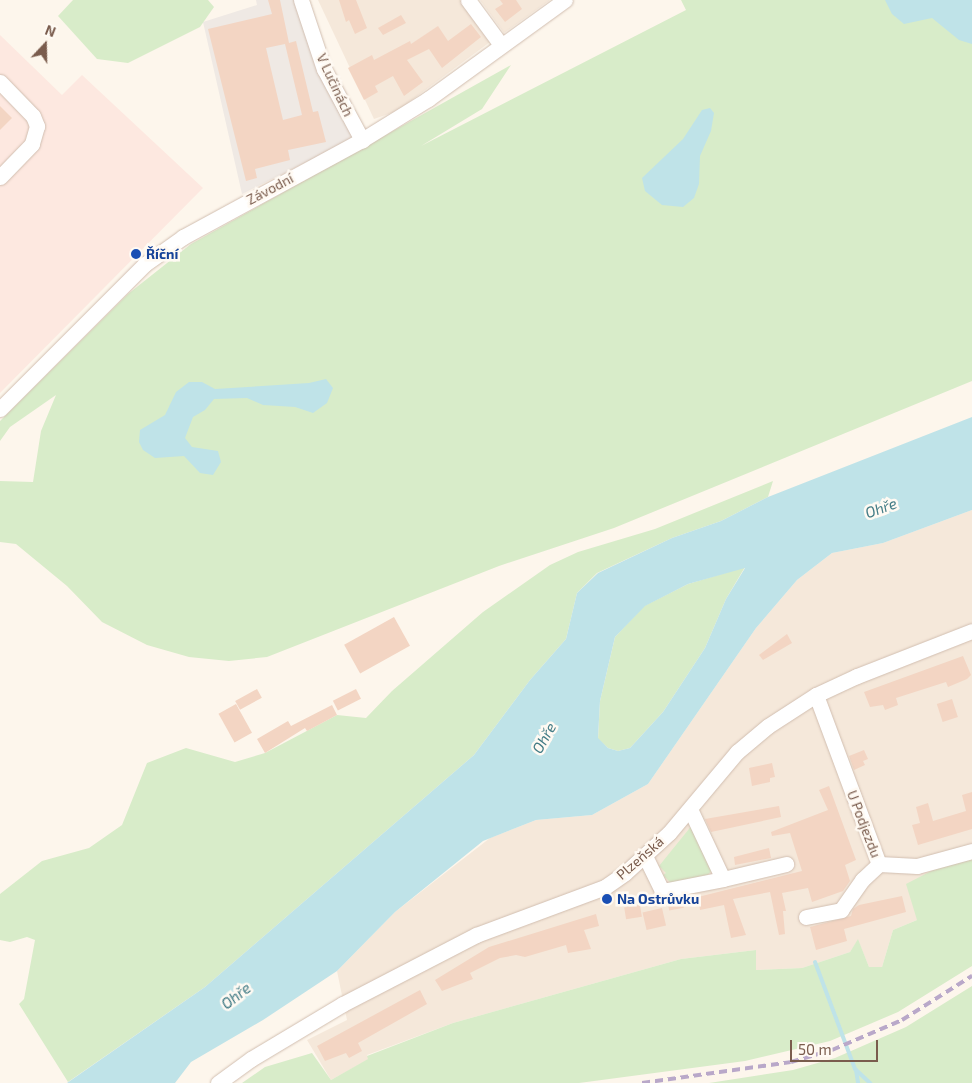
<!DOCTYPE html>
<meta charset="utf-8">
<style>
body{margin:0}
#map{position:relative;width:972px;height:1083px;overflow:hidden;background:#fdf6ec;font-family:"Exo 2",sans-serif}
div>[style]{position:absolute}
.residential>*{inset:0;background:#f5e8da}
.commercial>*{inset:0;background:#fde8e0}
.industrial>*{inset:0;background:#efe9e4}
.green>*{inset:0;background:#d8ecc9}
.water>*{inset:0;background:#bfe3e8}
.stream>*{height:4px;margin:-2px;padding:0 2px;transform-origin:2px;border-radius:2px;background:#bfe3e8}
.building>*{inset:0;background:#f3d5c3;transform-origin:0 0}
.roads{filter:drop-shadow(0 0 1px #d1beb0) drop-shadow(0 0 1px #d1beb0)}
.minor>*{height:15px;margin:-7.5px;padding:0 7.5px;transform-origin:7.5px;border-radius:7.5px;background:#fff}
.rail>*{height:4px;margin-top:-2px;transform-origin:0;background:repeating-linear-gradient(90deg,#b9a8c9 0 8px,transparent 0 13px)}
.dots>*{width:14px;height:14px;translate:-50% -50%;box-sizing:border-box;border:2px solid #fffaf3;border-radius:50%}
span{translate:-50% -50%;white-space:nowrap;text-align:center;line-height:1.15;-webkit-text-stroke:5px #fffaf3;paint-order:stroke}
.street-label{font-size:14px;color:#7a5c4d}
.transit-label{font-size:14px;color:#164399;font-weight:700}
.left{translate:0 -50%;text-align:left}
.water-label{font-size:15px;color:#437c86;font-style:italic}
.north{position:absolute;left:20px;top:20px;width:50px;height:50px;-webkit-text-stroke:4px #fffaf3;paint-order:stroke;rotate:21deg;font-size:14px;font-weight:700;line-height:20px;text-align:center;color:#7a5c4d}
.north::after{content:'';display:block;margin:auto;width:18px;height:22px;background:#7a5c4d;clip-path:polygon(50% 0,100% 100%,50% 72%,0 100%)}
.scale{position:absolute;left:790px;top:1040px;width:88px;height:22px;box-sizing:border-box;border:2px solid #7a5c4d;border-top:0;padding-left:6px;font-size:15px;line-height:18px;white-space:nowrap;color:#7a5c4d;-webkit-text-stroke:4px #fffaf3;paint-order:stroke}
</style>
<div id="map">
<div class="residential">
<i style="clip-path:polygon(318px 0,460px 0,490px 42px,397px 111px,374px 119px)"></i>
<i style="clip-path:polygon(480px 0,550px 0,504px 33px)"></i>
<i style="clip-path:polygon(972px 510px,972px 858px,917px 920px,893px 930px,882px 967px,869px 967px,858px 940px,850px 952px,802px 968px,756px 970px,756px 950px,681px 959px,453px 1023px,367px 1055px,369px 1059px,331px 1080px,307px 1040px,347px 1020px,337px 971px,395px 912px,490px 838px,536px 820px,592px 815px,648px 784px,756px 628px,797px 580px,832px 553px,883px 543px)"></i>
</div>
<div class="commercial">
<i style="clip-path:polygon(0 35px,62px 95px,82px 75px,203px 188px,0 393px)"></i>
</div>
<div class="industrial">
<i style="clip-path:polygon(256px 0,294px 0,322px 77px,353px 139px,242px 194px,203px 22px,257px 5px)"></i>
</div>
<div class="green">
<i style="clip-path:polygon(73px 0,208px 0,214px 7px,200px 27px,128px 63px,97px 59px,58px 16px)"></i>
<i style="clip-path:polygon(681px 0,972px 0,972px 381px,614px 528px,499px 566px,267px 657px,229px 661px,189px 657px,147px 645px,102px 622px,67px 586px,16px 544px,0 542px,0 481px,33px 482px,41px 431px,56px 395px,10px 427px,0 441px,0 421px,128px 294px,191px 244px,511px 65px,482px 109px,421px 146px,686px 10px)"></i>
<i style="clip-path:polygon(773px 481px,768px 497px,721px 521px,672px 538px,597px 573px,577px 593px,566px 639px,530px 680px,474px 755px,205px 987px,68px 1082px,19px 1004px,24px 999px,35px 940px,27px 937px,10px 942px,0 940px,0 894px,42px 861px,89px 848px,122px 825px,147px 763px,186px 748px,235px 762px,265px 753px,337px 715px,366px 718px,392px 691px,483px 612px,550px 565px,578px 552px,655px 529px)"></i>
<i style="clip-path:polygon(745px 567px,726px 599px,705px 648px,663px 712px,630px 748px,618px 751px,608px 748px,598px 739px,600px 701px,615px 637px,644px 606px,688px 584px)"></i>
<i style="clip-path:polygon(693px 824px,714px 868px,705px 878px,674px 886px,663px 875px,666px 873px,659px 866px)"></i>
<i style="clip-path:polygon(972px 858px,972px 966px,898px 1012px,830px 1041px,745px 1061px,579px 1083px,242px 1083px,265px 1067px,312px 1053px,331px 1080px,368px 1059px,367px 1056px,453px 1023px,681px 959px,756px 950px,756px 970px,802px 968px,850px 952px,858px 939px,869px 967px,882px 967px,893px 930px,917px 920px,906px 884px,937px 868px)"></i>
<i style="clip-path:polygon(972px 986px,972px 1083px,709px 1083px,793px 1070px,835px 1058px,906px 1027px)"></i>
</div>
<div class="water">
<i style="clip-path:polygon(885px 0,972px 0,972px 44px,959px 40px,932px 18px,904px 24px,892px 14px)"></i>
<i style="clip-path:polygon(710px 108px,714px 113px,711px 131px,700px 156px,699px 184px,694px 198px,683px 207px,662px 205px,645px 191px,642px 178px,683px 139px,702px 110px)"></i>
<i style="clip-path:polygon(326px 379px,333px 388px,327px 403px,313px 413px,295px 407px,263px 405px,247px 398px,214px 399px,205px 410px,193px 417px,185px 438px,192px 447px,218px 451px,221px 462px,213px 475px,200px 473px,184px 456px,155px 458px,143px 450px,139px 442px,140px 430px,165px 415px,176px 392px,189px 382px,202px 382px,215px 389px,309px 383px)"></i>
<i style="clip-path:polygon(evenodd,972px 417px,972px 510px,883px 543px,832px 553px,797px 580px,756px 628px,648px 784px,592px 815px,536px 820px,483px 841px,395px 912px,337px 971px,263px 1020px,191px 1062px,175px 1083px,67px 1083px,205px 987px,474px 755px,530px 680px,566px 639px,577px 593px,598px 573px,672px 538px,721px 521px,768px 497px,972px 417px,745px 568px,726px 599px,705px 648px,663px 712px,630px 748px,618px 751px,608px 748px,598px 738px,600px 701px,615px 637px,645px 606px,688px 584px,745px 568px)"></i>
</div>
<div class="stream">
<i style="left:815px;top:962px;width:114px;rotate:69.5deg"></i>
<i style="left:855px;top:1069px;width:21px;rotate:43deg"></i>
<i style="left:856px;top:1070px;width:13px;rotate:81deg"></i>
</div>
<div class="building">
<i style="clip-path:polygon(evenodd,268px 0,280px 0,289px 43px,296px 41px,313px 112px,318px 111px,326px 142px,288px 150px,290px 160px,255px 169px,257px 178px,246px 181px,208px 29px,272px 14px,268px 0,285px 44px,302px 115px,283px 120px,266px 48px,285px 44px)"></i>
<i style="clip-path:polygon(339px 0,356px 0,367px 28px,355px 34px,349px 20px,346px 22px)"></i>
<i style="clip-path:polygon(500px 0,516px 0,522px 9px,505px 22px,495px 9px,503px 4px)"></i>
<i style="clip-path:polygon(401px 15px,406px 23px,383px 35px,378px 28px)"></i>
<i style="clip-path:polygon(471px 24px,481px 37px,442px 68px,429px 49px,407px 60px,423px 82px,404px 96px,393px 76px,375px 86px,378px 92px,364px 100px,348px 68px,372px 55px,374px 60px,410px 41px,411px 44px,438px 26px,448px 41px)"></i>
<i style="clip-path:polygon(0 106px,12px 118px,0 130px)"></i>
<i style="left:394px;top:617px;width:33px;height:57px;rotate:61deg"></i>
<i style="clip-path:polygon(787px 634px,792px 643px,763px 660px,759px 655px)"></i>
<i style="clip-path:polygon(963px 656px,971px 675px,967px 679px,948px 687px,946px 682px,896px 698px,898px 705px,885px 710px,883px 705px,870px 707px,864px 692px)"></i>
<i style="left:257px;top:689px;width:10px;height:25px;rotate:61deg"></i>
<i style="left:356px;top:689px;width:11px;height:26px;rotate:63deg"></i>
<i style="left:952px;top:699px;width:19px;height:16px;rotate:72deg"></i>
<i style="left:236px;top:704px;width:33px;height:20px;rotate:61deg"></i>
<i style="clip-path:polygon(332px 705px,337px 715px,307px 731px,305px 728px,265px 753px,257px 739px,288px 721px,291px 726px)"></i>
<i style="clip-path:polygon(864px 750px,868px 759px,863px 761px,865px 765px,854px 770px,849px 756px)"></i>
<i style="clip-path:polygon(772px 763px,775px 777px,770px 778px,770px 782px,752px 786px,749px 768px)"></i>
<i style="clip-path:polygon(829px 786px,856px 860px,845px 865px,850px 881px,843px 891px,812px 902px,808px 888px,782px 893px,786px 911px,783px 911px,785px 934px,779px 935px,770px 892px,733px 899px,746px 935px,731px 938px,724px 905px,700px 910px,698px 897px,802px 871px,790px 833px,772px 836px,771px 832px,828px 810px,819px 790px)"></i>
<i style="clip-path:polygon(972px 792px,972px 829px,918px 845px,912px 825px,920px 823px,916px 807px,928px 803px,933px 821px,966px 811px,962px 795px)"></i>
<i style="clip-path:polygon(779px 806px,781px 817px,711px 832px,705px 819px)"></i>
<i style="clip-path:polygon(769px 848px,771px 858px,735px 865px,734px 857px)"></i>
<i style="clip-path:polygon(902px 896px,906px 912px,844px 929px,847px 941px,816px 950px,810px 927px,851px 916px,853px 909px,859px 905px)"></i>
<i style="left:682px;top:897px;width:11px;height:15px;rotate:80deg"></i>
<i style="left:640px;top:905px;width:12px;height:16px;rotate:81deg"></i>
<i style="left:662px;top:908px;width:18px;height:20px;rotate:77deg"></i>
<i style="clip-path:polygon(596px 914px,599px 926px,584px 930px,591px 949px,568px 953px,566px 945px,525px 957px,516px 955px,500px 958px,470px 973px,473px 979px,442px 991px,435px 980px,489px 947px)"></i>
<i style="clip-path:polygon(420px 990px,427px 1004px,358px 1043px,362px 1051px,349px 1058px,346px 1053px,325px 1061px,317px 1046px)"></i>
</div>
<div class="roads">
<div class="minor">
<i style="left:301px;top:0;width:73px;rotate:71.6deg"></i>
<i style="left:324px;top:69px;width:81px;rotate:61.8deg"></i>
<i style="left:468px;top:0;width:56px;rotate:53.7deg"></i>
<i style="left:0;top:82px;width:47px;rotate:45.9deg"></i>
<i style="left:33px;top:116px;width:11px;rotate:68deg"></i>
<i style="left:37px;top:126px;width:19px;rotate:106deg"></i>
<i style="left:32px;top:144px;width:46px;rotate:134.1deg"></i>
<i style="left:0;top:409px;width:205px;rotate:-45deg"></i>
<i style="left:145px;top:264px;width:47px;rotate:-35.4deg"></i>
<i style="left:183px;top:237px;width:204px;rotate:-28.5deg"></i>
<i style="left:362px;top:140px;width:78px;rotate:-31.8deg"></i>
<i style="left:428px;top:99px;width:169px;rotate:-35.9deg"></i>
<i style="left:816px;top:695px;width:180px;rotate:69.6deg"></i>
<i style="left:690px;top:809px;width:77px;rotate:64.8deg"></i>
<i style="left:723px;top:879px;width:65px;rotate:-13.4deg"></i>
<i style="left:645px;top:856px;width:39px;rotate:64deg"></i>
<i style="left:662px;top:891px;width:62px;rotate:-11.1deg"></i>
<i style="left:879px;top:864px;width:38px;rotate:3deg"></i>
<i style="left:917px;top:866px;width:57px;rotate:-15.3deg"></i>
<i style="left:806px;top:917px;width:36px;rotate:-11deg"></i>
<i style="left:841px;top:910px;width:37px;rotate:-55deg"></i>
<i style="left:862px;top:880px;width:23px;rotate:-43deg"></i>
<i style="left:218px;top:1083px;width:41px;rotate:-36deg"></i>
<i style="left:251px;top:1059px;width:107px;rotate:-30.9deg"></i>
<i style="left:343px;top:1004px;width:150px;rotate:-27.4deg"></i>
<i style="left:476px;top:935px;width:138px;rotate:-20.4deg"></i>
<i style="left:605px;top:887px;width:24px;rotate:-35deg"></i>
<i style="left:625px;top:873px;width:59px;rotate:-42.3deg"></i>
<i style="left:669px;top:833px;width:106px;rotate:-50deg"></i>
<i style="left:737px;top:752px;width:40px;rotate:-40deg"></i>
<i style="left:768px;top:726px;width:57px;rotate:-32.9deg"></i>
<i style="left:816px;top:695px;width:45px;rotate:-24.9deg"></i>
<i style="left:857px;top:676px;width:123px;rotate:-21.4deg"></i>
</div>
</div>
<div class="rail">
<i style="left:642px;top:1083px;width:150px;rotate:-8deg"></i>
<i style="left:791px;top:1062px;width:43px;rotate:-16.3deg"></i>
<i style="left:832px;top:1050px;width:76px;rotate:-23.2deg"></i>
<i style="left:902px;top:1020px;width:83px;rotate:-32.2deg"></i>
</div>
<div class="dots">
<i style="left:136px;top:254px;background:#1a4fb4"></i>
<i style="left:607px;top:899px;background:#1a4fb4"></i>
</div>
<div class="street-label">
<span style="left:335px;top:85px;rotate:65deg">V Lučinách</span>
<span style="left:270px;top:189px;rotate:-28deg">Závodní</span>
<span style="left:864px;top:824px;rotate:69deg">U Podjezdu</span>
<span style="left:640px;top:858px;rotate:-41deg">Plzeňská</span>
</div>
<div class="transit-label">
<span class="left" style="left:146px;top:254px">Říční</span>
<span class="left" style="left:617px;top:899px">Na Ostrůvku</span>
</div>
<div class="water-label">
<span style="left:881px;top:508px;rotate:-20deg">Ohře</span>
<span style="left:544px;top:738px;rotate:-61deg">Ohře</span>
<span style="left:236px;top:996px;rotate:-38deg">Ohře</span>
</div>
<div class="north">N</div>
<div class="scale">50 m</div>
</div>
